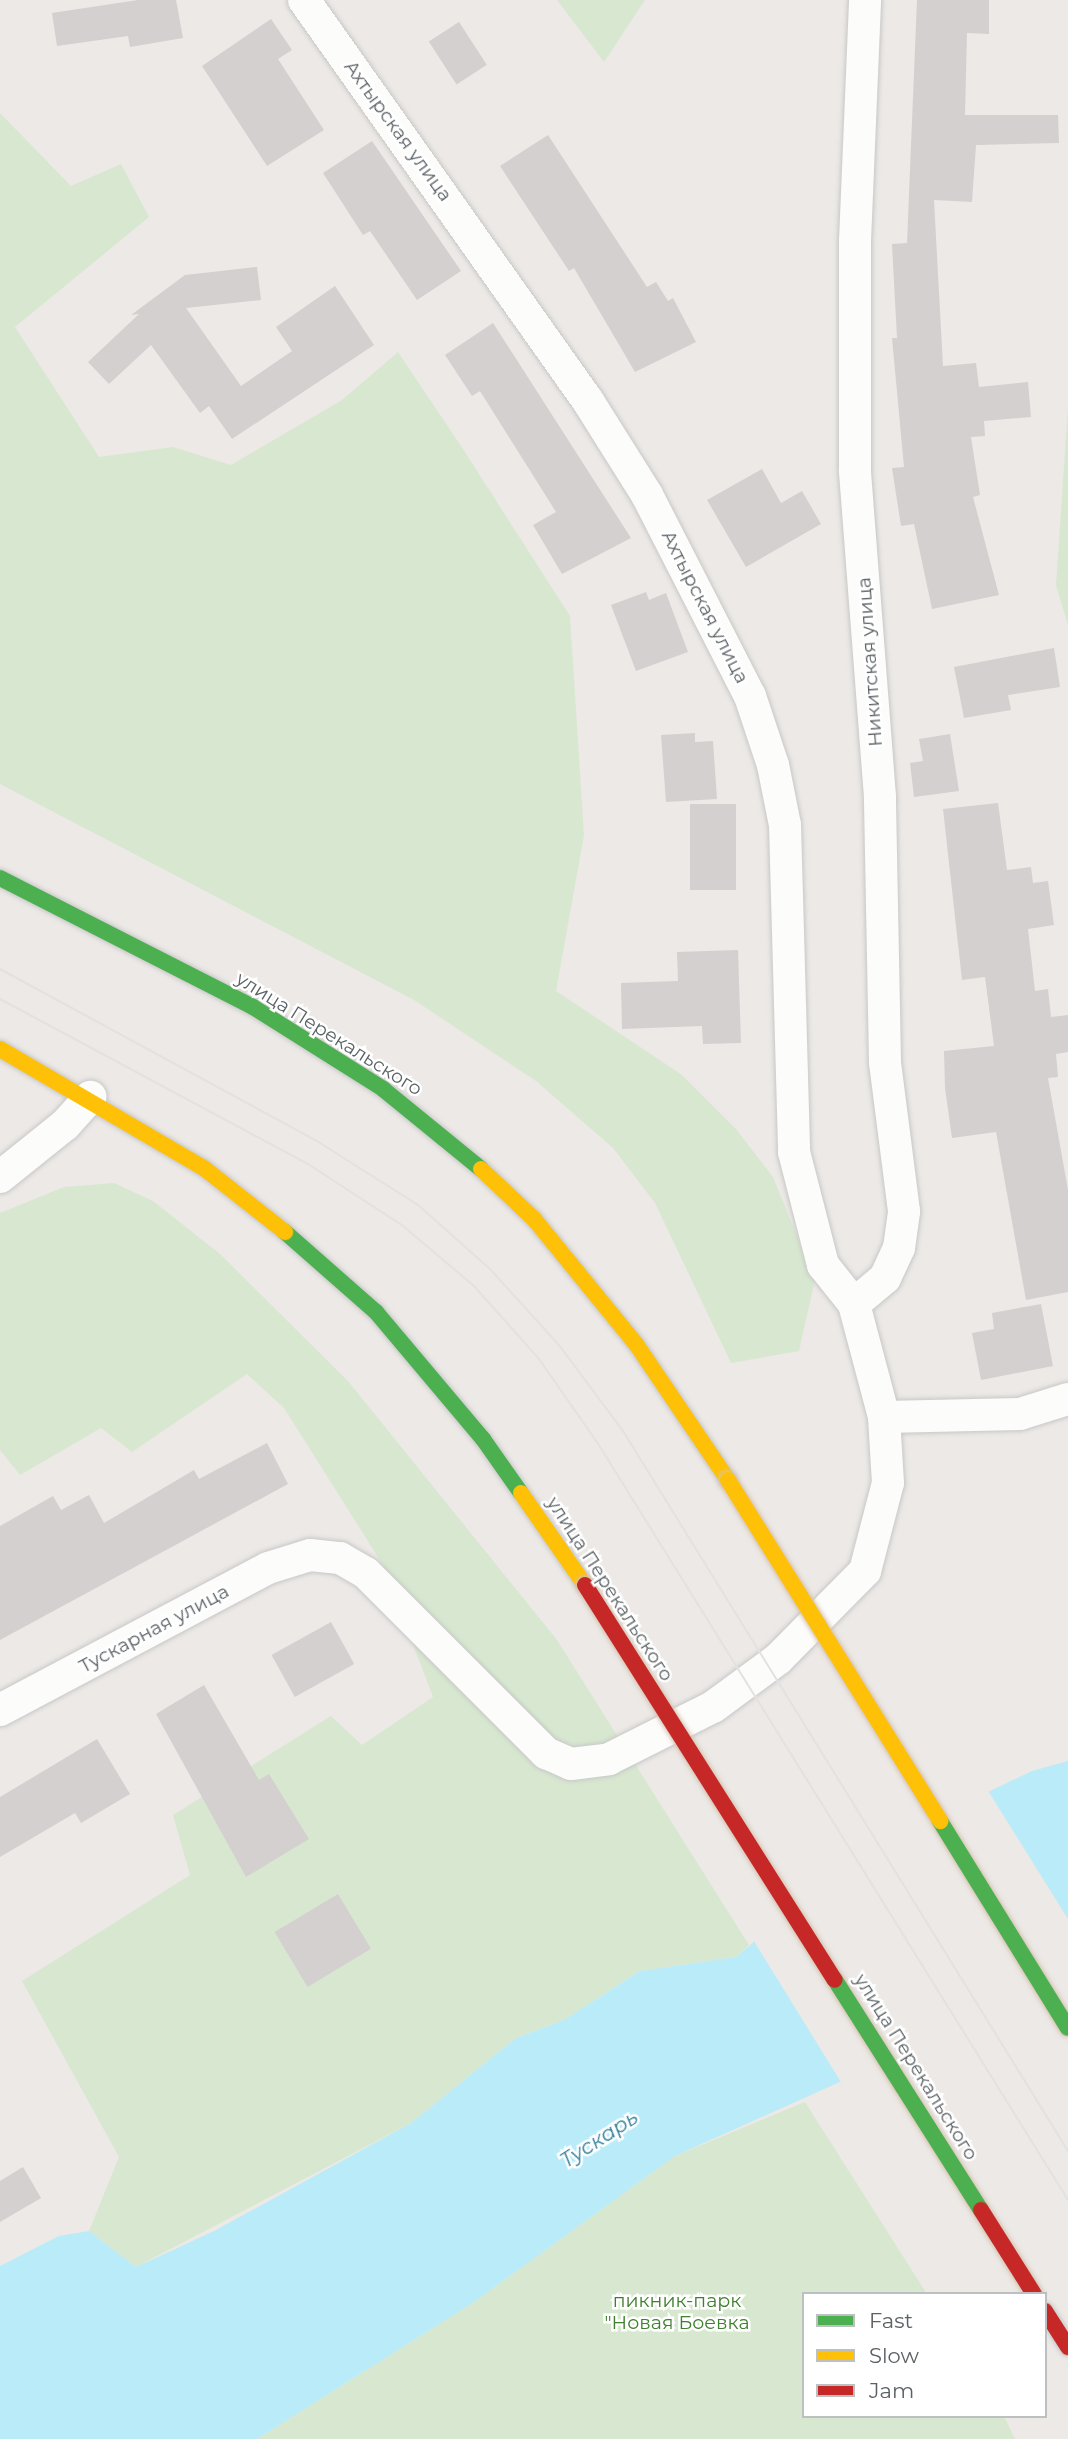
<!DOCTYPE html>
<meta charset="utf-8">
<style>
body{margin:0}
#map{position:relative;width:1068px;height:2439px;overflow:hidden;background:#ece9e6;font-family:Montserrat,sans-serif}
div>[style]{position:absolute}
.green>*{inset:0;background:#d8e8d0}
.water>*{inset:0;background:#b9ecf8}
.pier>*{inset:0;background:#ece9e6}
.building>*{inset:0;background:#d3d0cf;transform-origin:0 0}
.roads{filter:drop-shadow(0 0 2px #c8c8c8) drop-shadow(0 0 2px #c8c8c8)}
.street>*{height:32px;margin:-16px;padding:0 16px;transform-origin:16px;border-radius:16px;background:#fcfcfb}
.fast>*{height:16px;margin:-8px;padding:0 8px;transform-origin:8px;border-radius:8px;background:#4caf50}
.slow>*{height:16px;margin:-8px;padding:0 8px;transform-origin:8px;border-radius:8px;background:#ffc107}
.jam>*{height:16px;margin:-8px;padding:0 8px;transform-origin:8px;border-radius:8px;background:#c62828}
.tram>*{height:2px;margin:-1px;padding:0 1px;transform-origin:1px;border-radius:1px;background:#e2e2e2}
.bridges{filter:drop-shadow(0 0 2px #d5c3b2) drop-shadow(0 0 2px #d5c3b2)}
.fast-bridge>*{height:16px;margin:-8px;padding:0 8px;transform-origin:8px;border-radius:8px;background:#4caf50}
.slow-bridge>*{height:16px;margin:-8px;padding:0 8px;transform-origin:8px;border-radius:8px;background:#ffc107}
.jam-bridge>*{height:16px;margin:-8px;padding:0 8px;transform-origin:8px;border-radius:8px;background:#c62828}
span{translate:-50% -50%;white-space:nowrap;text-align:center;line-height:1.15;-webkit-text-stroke:5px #fff;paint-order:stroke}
.street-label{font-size:19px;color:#5b6265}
.park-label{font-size:19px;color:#3f812f}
.water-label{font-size:21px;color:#337f9c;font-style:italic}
.legend{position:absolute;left:802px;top:2292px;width:245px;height:126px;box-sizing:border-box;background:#fff;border:2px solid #bdc0c1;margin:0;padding:9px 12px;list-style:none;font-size:21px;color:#5b6265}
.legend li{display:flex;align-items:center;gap:14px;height:35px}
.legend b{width:35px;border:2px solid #bdc0c1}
</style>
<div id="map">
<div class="green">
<i style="clip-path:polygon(557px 0,645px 0,604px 62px)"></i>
<i style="clip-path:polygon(0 113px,71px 186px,121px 164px,149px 217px,15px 327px,99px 457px,173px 447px,231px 465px,342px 400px,398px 352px,463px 449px,570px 616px,584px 835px,556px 991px,682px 1075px,736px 1129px,773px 1177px,815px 1280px,799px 1351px,731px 1363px,655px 1203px,613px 1148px,536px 1081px,414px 1000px,0 784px)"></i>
<i style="clip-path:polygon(1068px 407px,1068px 625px,1056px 585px)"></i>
<i style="clip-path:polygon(114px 1183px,153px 1201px,220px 1254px,348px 1381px,557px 1640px,749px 1945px,736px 1957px,640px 1971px,564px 2020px,516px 2038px,411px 2123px,136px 2267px,89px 2231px,119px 2157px,22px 1981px,190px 1875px,173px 1815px,331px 1716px,362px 1745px,433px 1697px,383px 1565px,284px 1408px,247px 1374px,132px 1452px,101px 1428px,20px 1475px,0 1450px,0 1213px,64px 1187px)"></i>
<i style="clip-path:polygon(805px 2102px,927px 2294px,804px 2294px,804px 2416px,1004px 2416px,1015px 2439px,257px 2439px,474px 2302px,675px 2156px)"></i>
</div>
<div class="water">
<i style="clip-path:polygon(1068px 1761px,1068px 1936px,933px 2040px,675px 2156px,474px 2302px,257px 2439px,0 2439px,0 2266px,59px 2236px,89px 2231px,136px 2267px,216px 2230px,411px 2123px,516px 2038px,564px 2020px,640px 1971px,736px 1957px,858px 1854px,1032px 1771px)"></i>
</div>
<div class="pier">
<i style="clip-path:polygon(987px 1789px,1068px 1919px,1068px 1941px,935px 2043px,844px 2087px,752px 1938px,856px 1851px)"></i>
</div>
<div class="building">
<i style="clip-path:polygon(138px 0,176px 0,183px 38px,130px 47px,128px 36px,57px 46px,52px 13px)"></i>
<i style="clip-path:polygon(917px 0,989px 0,989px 34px,967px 33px,965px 115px,1058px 115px,1059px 143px,976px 145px,972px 202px,934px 200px,943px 366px,976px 363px,979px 387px,1028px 382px,1031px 417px,984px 421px,985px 436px,971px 437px,980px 495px,973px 497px,999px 595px,932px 609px,914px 524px,901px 526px,892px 468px,904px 467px,892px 338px,897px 338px,892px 244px,907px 243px)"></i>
<i style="clip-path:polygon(271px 19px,292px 50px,278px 59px,324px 130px,267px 166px,202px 66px)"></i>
<i style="left:459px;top:22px;width:51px;height:36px;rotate:57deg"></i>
<i style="clip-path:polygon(548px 135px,647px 287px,656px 282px,668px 301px,673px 298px,696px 342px,635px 372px,574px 268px,569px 271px,500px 166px)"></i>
<i style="clip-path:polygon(372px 141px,461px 271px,417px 300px,370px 231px,363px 235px,323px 173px)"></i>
<i style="clip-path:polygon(257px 267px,261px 300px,186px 308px,241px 386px,292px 351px,276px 327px,335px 286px,374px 345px,232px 439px,209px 406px,200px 413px,151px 345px,109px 384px,88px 362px,139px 314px,131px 315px,185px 275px)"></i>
<i style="clip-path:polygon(493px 323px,631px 538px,562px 574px,533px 525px,556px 512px,480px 391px,472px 396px,445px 355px)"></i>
<i style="clip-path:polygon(762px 469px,781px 503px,802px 491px,821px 524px,746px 567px,707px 500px)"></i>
<i style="clip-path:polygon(646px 592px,649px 600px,666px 593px,688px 652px,636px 671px,611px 605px)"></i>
<i style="clip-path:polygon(1054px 648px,1060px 687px,1008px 695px,1011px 710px,964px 718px,954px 667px)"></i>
<i style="clip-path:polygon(695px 733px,695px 742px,713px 741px,717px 799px,666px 802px,661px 735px)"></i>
<i style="clip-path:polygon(950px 734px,959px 791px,914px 797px,910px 763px,923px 761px,919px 739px)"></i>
<i style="clip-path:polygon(998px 803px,1007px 870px,1031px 867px,1033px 883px,1048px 881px,1054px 925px,1028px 929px,1035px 991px,1048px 989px,1051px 1017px,1068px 1015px,1068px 1052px,1056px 1054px,1058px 1077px,1048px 1078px,1068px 1190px,1068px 1292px,1026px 1300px,996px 1132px,952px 1138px,945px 1088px,944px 1051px,994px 1046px,985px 977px,962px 980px,943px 809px)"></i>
<i style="left:690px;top:804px;width:46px;height:86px"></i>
<i style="clip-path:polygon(738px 950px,741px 1043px,703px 1044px,702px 1026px,622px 1029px,621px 983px,678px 981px,677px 952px)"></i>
<i style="clip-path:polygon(1041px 1304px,1053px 1366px,981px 1380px,972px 1333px,994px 1329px,992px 1313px)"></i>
<i style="clip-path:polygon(267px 1443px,288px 1484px,0 1640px,0 1526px,53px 1496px,61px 1510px,89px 1495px,104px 1523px,194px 1470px,199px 1479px)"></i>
<i style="left:331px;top:1622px;width:48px;height:68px;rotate:61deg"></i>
<i style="clip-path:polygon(204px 1685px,259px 1780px,269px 1774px,309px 1839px,246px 1877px,156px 1714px)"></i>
<i style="clip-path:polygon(97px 1739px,130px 1794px,81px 1823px,75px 1813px,0 1857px,0 1797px)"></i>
<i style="left:338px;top:1894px;width:64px;height:74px;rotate:59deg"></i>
<i style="clip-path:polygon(23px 2167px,41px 2198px,0 2222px,0 2181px)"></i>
</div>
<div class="roads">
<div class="street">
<i style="left:304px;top:0;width:491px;rotate:54.7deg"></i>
<i style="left:588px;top:401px;width:111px;rotate:57.9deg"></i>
<i style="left:647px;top:495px;width:226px;rotate:62.9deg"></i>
<i style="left:750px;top:696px;width:73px;rotate:71.6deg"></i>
<i style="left:773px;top:765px;width:61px;rotate:78.7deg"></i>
<i style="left:785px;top:825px;width:327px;rotate:88.4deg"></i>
<i style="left:794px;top:1152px;width:117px;rotate:75.6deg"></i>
<i style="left:823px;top:1265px;width:50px;rotate:51.5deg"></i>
<i style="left:0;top:1177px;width:83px;rotate:-38.7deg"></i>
<i style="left:65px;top:1125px;width:38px;rotate:-48deg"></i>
<i style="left:854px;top:1304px;width:40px;rotate:-40deg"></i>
<i style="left:885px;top:1278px;width:33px;rotate:-65deg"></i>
<i style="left:899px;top:1248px;width:37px;rotate:-82deg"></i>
<i style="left:904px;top:1211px;width:150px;rotate:-97.3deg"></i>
<i style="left:885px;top:1062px;width:265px;rotate:-91.1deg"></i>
<i style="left:880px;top:797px;width:328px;rotate:-94.4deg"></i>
<i style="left:855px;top:470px;width:229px;rotate:-90deg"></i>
<i style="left:855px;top:241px;width:241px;rotate:-87.6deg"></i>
<i style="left:884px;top:1417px;width:136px;rotate:-1.3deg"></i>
<i style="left:1020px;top:1414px;width:50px;rotate:-17.4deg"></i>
<i style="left:0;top:1710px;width:303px;rotate:-27.9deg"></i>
<i style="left:268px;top:1568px;width:44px;rotate:-17.2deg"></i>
<i style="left:310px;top:1555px;width:30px;rotate:6deg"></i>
<i style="left:340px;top:1558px;width:30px;rotate:30deg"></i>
<i style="left:366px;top:1573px;width:255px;rotate:45deg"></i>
<i style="left:546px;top:1753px;width:27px;rotate:24deg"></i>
<i style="left:571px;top:1764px;width:38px;rotate:-7deg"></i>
<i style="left:609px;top:1759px;width:116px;rotate:-26.6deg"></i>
<i style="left:713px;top:1707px;width:81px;rotate:-36.4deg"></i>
<i style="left:778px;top:1659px;width:124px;rotate:-45.3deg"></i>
<i style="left:865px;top:1571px;width:91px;rotate:-75.4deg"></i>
<i style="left:888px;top:1483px;width:66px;rotate:-93.5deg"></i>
<i style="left:884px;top:1417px;width:117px;rotate:-104.9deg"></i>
</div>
<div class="fast">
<i style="left:0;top:878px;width:284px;rotate:27deg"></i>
<i style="left:253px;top:1007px;width:154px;rotate:32.2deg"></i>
<i style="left:383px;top:1089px;width:127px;rotate:39.2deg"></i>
<i style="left:285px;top:1232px;width:121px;rotate:41.3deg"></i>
<i style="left:376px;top:1312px;width:166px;rotate:49.9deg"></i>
<i style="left:483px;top:1439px;width:66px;rotate:54.9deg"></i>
</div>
<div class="slow">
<i style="left:0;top:1049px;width:238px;rotate:30.3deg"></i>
<i style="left:205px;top:1169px;width:102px;rotate:38.2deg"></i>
<i style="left:481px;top:1169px;width:73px;rotate:43.3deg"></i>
<i style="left:534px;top:1219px;width:161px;rotate:50.8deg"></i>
<i style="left:636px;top:1344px;width:164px;rotate:55.9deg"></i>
<i style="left:521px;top:1493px;width:112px;rotate:55.2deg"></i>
</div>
<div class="jam">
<i style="left:1045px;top:2311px;width:43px;rotate:57.4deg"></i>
</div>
</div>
<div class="tram">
<i style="left:0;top:969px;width:364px;rotate:28.5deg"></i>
<i style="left:320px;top:1143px;width:116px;rotate:32.3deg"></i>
<i style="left:418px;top:1205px;width:96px;rotate:41.6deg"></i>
<i style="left:490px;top:1269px;width:103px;rotate:47.8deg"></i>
<i style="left:559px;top:1345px;width:107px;rotate:53.3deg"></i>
<i style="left:623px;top:1431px;width:846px;rotate:58.28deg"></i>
<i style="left:0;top:999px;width:349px;rotate:28.2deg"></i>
<i style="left:308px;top:1164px;width:113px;rotate:33.1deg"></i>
<i style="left:403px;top:1226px;width:93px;rotate:40.2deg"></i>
<i style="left:474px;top:1286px;width:98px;rotate:48.3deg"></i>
<i style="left:539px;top:1359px;width:101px;rotate:55.1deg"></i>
<i style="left:597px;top:1442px;width:892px;rotate:58.14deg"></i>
</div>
<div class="bridges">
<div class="fast-bridge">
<i style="left:940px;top:1821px;width:243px;rotate:58.3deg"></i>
<i style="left:835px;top:1980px;width:272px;rotate:57.6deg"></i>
</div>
<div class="slow-bridge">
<i style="left:728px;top:1480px;width:402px;rotate:58.1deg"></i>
</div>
<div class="jam-bridge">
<i style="left:585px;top:1585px;width:467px;rotate:57.7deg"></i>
<i style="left:981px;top:2210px;width:99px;rotate:57.8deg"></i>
</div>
</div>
<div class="street-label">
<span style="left:398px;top:131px;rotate:54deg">Ахтырская улица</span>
<span style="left:705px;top:607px;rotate:63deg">Ахтырская улица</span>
<span style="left:870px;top:662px;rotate:-94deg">Никитская улица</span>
<span style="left:329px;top:1034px;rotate:32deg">улица Перекальского</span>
<span style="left:610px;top:1589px;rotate:57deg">улица Перекальского</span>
<span style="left:154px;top:1629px;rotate:-28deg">Тускарная улица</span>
<span style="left:916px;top:2067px;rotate:58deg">улица Перекальского</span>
</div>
<div class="park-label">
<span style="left:677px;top:2312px">пикник-парк<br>"Новая Боевка</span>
</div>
<div class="water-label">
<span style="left:599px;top:2139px;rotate:-33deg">Тускарь</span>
</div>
<ul class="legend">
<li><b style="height:9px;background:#4caf50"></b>Fast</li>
<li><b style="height:9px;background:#ffc107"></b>Slow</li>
<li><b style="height:9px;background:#c62828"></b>Jam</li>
</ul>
</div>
